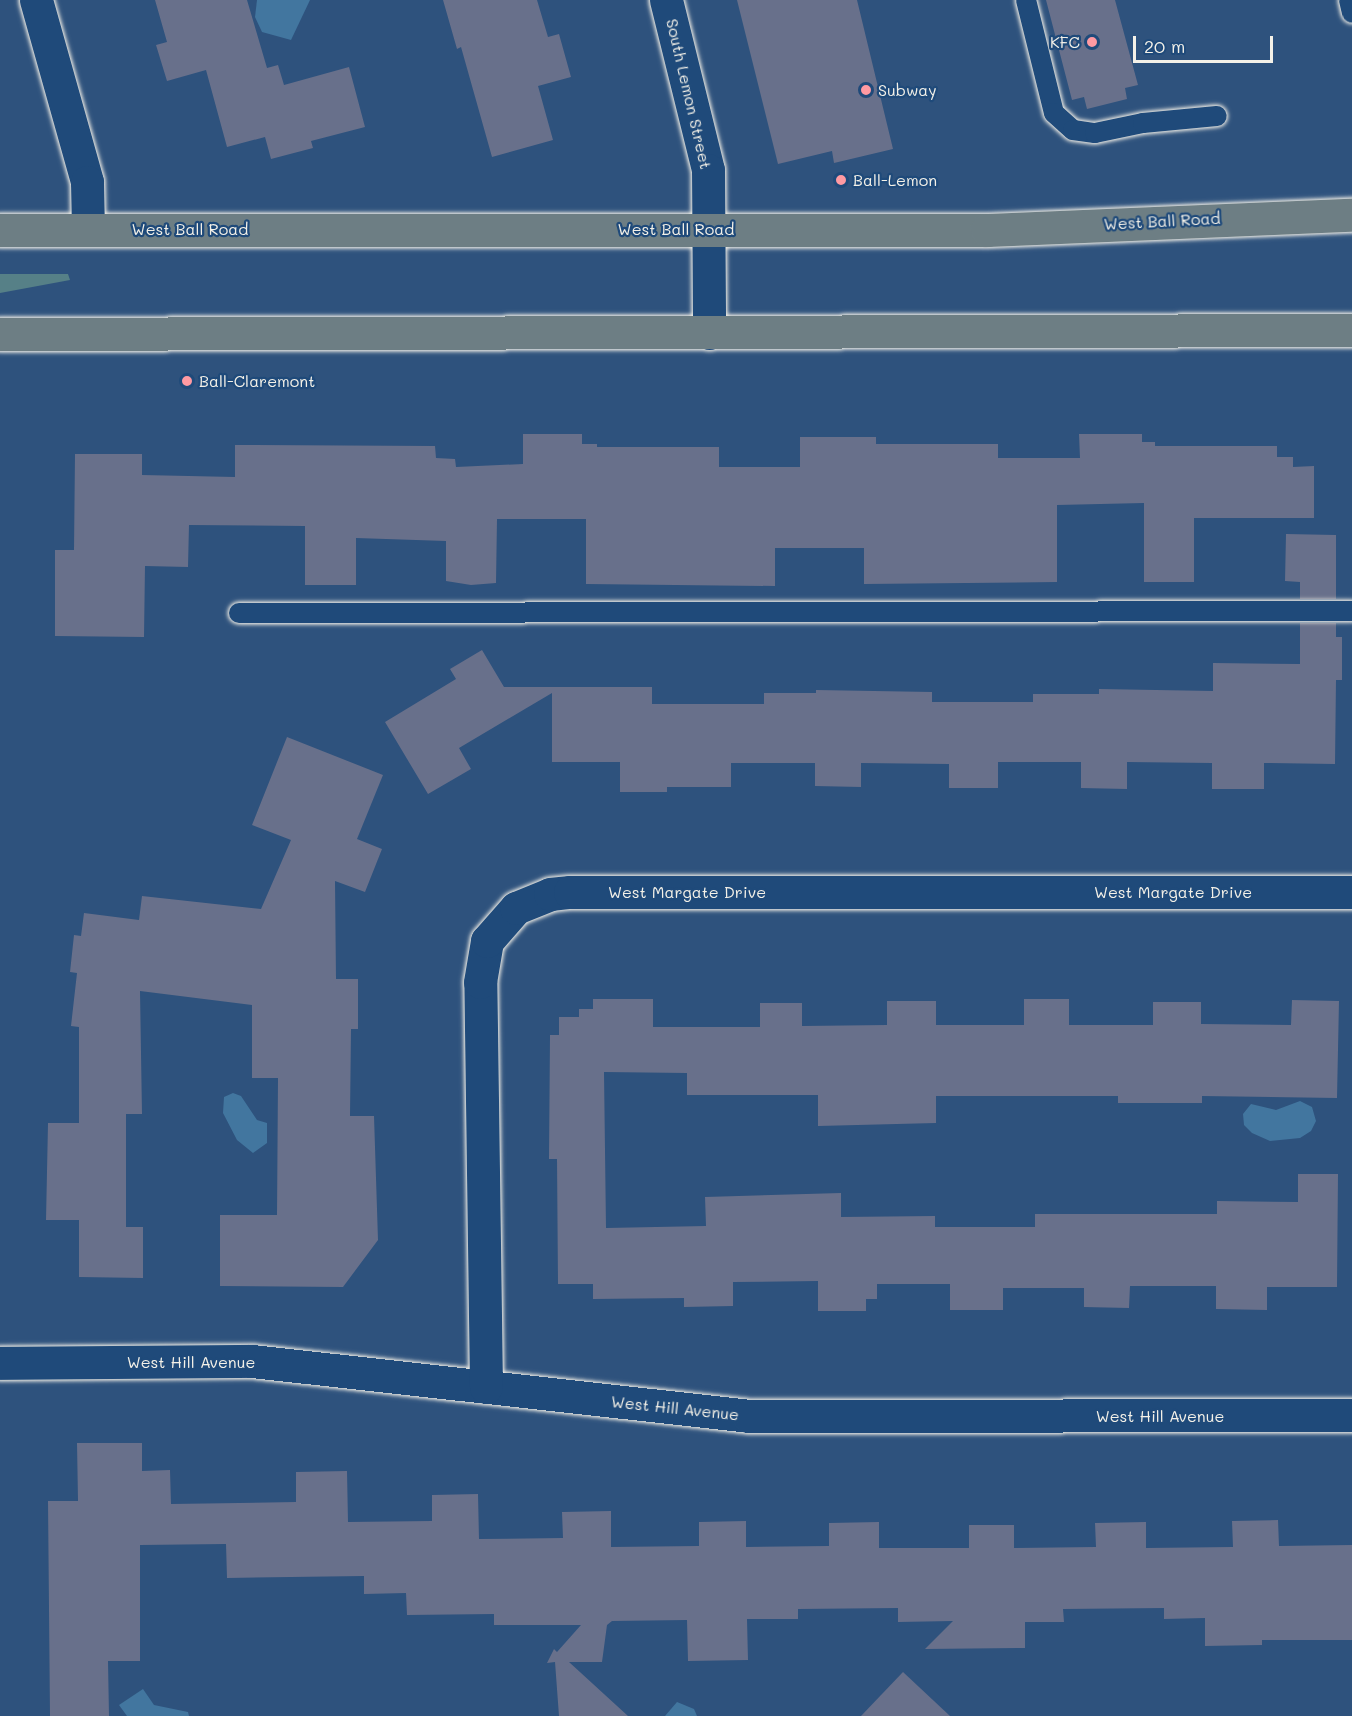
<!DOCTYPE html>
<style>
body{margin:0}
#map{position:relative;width:1352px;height:1716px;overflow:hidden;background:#2e527d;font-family:Mali,sans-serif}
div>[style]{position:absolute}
.green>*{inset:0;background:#568087}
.water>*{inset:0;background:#42769f}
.building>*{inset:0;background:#68708b}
.roads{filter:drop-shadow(0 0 2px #f4f1e8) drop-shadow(0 0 2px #f4f1e8)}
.lane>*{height:20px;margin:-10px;padding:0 10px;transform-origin:10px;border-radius:10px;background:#1f4a7a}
.street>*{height:33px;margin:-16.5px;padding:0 16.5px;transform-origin:16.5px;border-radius:16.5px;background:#1f4a7a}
.primary>*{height:33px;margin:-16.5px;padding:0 16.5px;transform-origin:16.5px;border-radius:16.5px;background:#6d7e84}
.dots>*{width:16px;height:16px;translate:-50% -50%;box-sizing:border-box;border:3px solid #1f4a7a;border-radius:50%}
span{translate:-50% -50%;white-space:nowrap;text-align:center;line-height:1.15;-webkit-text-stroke:4.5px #1f4a7a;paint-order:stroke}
.poi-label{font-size:16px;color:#f4f1e8}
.right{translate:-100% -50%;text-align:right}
.left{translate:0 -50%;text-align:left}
.street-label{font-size:16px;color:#f4f1e8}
.scale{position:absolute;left:1133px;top:36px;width:140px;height:27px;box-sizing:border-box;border:3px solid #f4f1e8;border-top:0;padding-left:8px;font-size:18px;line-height:21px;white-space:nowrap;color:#f4f1e8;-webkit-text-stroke:4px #1f4a7a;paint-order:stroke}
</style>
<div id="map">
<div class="green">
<i style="clip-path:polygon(0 274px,68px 274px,70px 280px,0 293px)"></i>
</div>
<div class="water">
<i style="clip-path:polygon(257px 0,310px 0,291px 40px,262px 32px,255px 17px)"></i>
<i style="clip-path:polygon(233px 1093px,241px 1096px,257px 1120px,267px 1123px,267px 1143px,253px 1153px,237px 1140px,223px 1113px,224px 1097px)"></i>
<i style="clip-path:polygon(1300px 1101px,1312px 1107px,1316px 1121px,1311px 1131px,1300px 1138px,1270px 1141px,1252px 1133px,1244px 1125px,1243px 1114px,1251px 1104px,1276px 1110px)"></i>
<i style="clip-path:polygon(143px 1689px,154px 1705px,188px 1712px,189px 1716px,127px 1716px,119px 1705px)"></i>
<i style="clip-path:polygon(677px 1702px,694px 1709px,697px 1716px,665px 1716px)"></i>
</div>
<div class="building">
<i style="clip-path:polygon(155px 0,247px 0,267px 68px,278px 65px,284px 85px,349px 67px,365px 127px,311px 141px,313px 148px,271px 159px,265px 137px,227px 147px,206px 70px,167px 81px,156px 45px,167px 42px)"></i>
<i style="clip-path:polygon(443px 0,537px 0,548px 37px,559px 34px,571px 77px,538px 86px,553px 140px,492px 157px,461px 47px,457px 49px)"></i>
<i style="clip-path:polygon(737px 0,857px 0,893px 149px,834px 163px,832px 151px,778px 164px)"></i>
<i style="clip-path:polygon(1046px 0,1115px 0,1138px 85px,1125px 88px,1127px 99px,1087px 109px,1084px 97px,1072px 100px)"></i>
<i style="clip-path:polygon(523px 434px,582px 434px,582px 444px,597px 444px,597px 447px,719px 447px,719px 467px,800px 467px,800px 437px,876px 437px,876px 444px,998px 444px,998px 458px,1080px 458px,1079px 434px,1142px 434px,1142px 442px,1155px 442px,1155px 446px,1277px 446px,1277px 457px,1293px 457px,1293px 467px,1314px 466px,1314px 518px,1194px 518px,1194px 582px,1144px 582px,1144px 503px,1057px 505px,1057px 582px,864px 584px,864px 548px,775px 548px,775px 586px,586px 584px,586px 519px,497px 519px,496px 583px,471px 585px,446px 581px,446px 541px,356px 538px,356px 585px,305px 585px,305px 526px,189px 525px,188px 567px,145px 566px,144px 637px,55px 636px,55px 550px,74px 550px,75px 454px,142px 454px,142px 475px,235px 477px,235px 445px,435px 446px,436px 458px,455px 459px,456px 467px,523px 464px)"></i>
<i style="clip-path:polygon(1286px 534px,1336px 535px,1336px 599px,1300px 599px,1300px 582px,1285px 581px)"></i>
<i style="clip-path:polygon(1300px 623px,1336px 623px,1336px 637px,1342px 637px,1342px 680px,1336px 680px,1335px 764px,1264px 763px,1264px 789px,1212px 789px,1212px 763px,1127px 762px,1127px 789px,1081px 788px,1081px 762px,998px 762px,998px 788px,949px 788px,949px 764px,861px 763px,861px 787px,815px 786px,815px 763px,731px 763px,731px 787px,667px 787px,667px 792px,620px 792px,620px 762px,552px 762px,552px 693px,459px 748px,471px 769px,428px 794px,385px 722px,456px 679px,450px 669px,482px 650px,504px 687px,652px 687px,652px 704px,764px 704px,764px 693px,816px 693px,816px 690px,932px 692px,932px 702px,1033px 702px,1033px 694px,1099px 694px,1099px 689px,1213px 691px,1213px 663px,1300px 664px)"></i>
<i style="clip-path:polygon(287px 737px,383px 775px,357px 839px,382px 849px,365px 892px,335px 881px,336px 979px,358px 979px,358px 1029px,351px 1029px,350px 1116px,374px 1116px,378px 1240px,343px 1287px,220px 1286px,220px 1215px,277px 1215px,278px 1078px,252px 1078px,252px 1005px,140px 991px,142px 1114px,126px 1114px,126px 1227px,143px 1227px,143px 1278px,79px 1277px,79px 1220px,46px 1220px,48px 1123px,79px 1123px,79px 1027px,71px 1026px,77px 973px,70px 972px,74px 935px,81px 936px,84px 913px,139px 920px,142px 896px,261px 909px,291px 840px,252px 825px)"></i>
<i style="clip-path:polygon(593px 999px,653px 999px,653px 1027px,760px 1027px,760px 1003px,802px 1003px,802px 1026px,887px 1025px,887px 1001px,936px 1001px,936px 1025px,1024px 1025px,1024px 999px,1069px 999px,1069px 1025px,1153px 1025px,1153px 1002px,1201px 1002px,1201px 1024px,1291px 1025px,1292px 1000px,1339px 1001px,1337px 1098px,1202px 1096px,1202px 1103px,1118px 1103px,1118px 1096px,936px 1096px,936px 1123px,818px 1126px,818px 1095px,687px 1095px,687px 1073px,604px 1072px,606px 1228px,706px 1226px,705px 1197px,841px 1193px,841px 1217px,935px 1216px,935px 1227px,1035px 1227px,1035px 1214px,1217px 1214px,1217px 1201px,1298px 1202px,1298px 1174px,1338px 1174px,1337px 1287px,1267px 1287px,1267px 1310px,1216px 1309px,1216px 1286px,1130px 1286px,1129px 1308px,1084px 1307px,1084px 1288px,1003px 1288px,1003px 1310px,950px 1310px,950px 1284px,877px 1284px,877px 1299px,866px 1299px,866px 1311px,818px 1311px,818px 1281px,733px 1282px,733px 1306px,684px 1307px,684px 1298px,593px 1299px,593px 1284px,558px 1284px,557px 1159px,549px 1159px,550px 1035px,559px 1035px,559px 1017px,579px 1017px,579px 1009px,593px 1009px)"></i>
<i style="clip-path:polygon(77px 1443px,142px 1443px,142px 1471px,170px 1470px,171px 1504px,296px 1502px,296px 1472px,347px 1471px,348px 1522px,432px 1521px,432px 1495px,478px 1494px,479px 1539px,563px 1538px,562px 1512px,611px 1511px,611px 1547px,699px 1546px,699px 1522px,746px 1521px,746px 1547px,829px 1546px,829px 1523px,879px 1522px,879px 1548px,969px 1548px,969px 1525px,1014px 1525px,1014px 1548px,1096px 1547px,1095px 1523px,1146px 1522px,1146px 1548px,1233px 1547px,1232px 1521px,1278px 1520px,1279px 1546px,1352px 1545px,1352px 1640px,1262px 1640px,1262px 1645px,1205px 1646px,1205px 1618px,1164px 1619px,1164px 1608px,1063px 1609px,1064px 1622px,1025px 1622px,1025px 1648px,925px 1649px,953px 1621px,898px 1622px,898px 1608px,798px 1609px,798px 1619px,747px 1619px,748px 1660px,688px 1661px,687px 1620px,612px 1621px,607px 1625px,602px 1662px,569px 1662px,628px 1716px,559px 1716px,555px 1662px,547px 1663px,554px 1649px,557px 1652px,581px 1625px,494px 1625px,494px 1614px,407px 1615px,406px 1593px,364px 1594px,364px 1576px,227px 1578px,226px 1544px,140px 1545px,140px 1661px,108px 1661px,109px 1716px,50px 1716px,48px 1501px,78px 1501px)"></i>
<i style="clip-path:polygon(903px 1672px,950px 1716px,861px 1716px)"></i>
</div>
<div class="roads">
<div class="lane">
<i style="left:1026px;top:0;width:116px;rotate:76.1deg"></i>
<i style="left:1054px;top:113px;width:25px;rotate:42deg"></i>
<i style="left:1073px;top:130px;width:22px;rotate:8deg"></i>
<i style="left:1095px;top:133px;width:49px;rotate:-11.8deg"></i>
<i style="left:1143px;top:123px;width:74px;rotate:-5.4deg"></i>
<i style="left:1349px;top:0;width:13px;rotate:77deg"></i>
<i style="left:239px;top:613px;width:1113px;rotate:-0.1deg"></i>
</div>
<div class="street">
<i style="left:36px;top:0;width:189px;rotate:74.3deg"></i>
<i style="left:87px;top:182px;width:48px;rotate:88.8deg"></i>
<i style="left:666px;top:0;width:175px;rotate:76.1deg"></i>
<i style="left:708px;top:170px;width:163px;rotate:89.6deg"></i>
<i style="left:0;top:1363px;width:252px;rotate:-0.5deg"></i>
<i style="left:252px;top:1361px;width:499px;rotate:6.3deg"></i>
<i style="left:748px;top:1416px;width:604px;rotate:-0.09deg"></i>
<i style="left:486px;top:1387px;width:405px;rotate:-90.8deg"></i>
<i style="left:480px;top:982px;width:42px;rotate:-80.3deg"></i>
<i style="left:487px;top:941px;width:44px;rotate:-48.7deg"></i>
<i style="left:516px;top:908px;width:37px;rotate:-22deg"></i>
<i style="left:550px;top:894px;width:20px;rotate:-6deg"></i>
<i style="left:570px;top:892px;width:782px"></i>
</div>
<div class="primary">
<i style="left:0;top:230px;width:987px"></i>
<i style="left:987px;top:230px;width:365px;rotate:-2.4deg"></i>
<i style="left:0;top:334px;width:1352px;rotate:-0.17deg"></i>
</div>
</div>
<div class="dots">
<i style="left:1092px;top:42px;background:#ff9aa2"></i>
<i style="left:866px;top:90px;background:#ff9aa2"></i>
<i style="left:841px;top:180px;background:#ff9aa2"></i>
<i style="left:187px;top:381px;background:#ff9aa2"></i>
</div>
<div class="poi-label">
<span class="right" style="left:1080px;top:42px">KFC</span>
<span class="left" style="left:878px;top:90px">Subway</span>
<span class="left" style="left:853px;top:180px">Ball-Lemon</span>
<span class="left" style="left:199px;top:381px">Ball-Claremont</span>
</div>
<div class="street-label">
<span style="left:689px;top:94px;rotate:77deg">South Lemon Street</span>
<span style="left:1162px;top:221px;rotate:-3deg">West Ball Road</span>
<span style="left:190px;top:229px">West Ball Road</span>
<span style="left:676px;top:229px">West Ball Road</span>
<span style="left:687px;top:892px">West Margate Drive</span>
<span style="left:1173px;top:892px">West Margate Drive</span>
<span style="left:191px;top:1362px">West Hill Avenue</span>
<span style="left:675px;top:1408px;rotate:6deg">West Hill Avenue</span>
<span style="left:1160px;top:1416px">West Hill Avenue</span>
</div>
<div class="scale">20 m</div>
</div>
